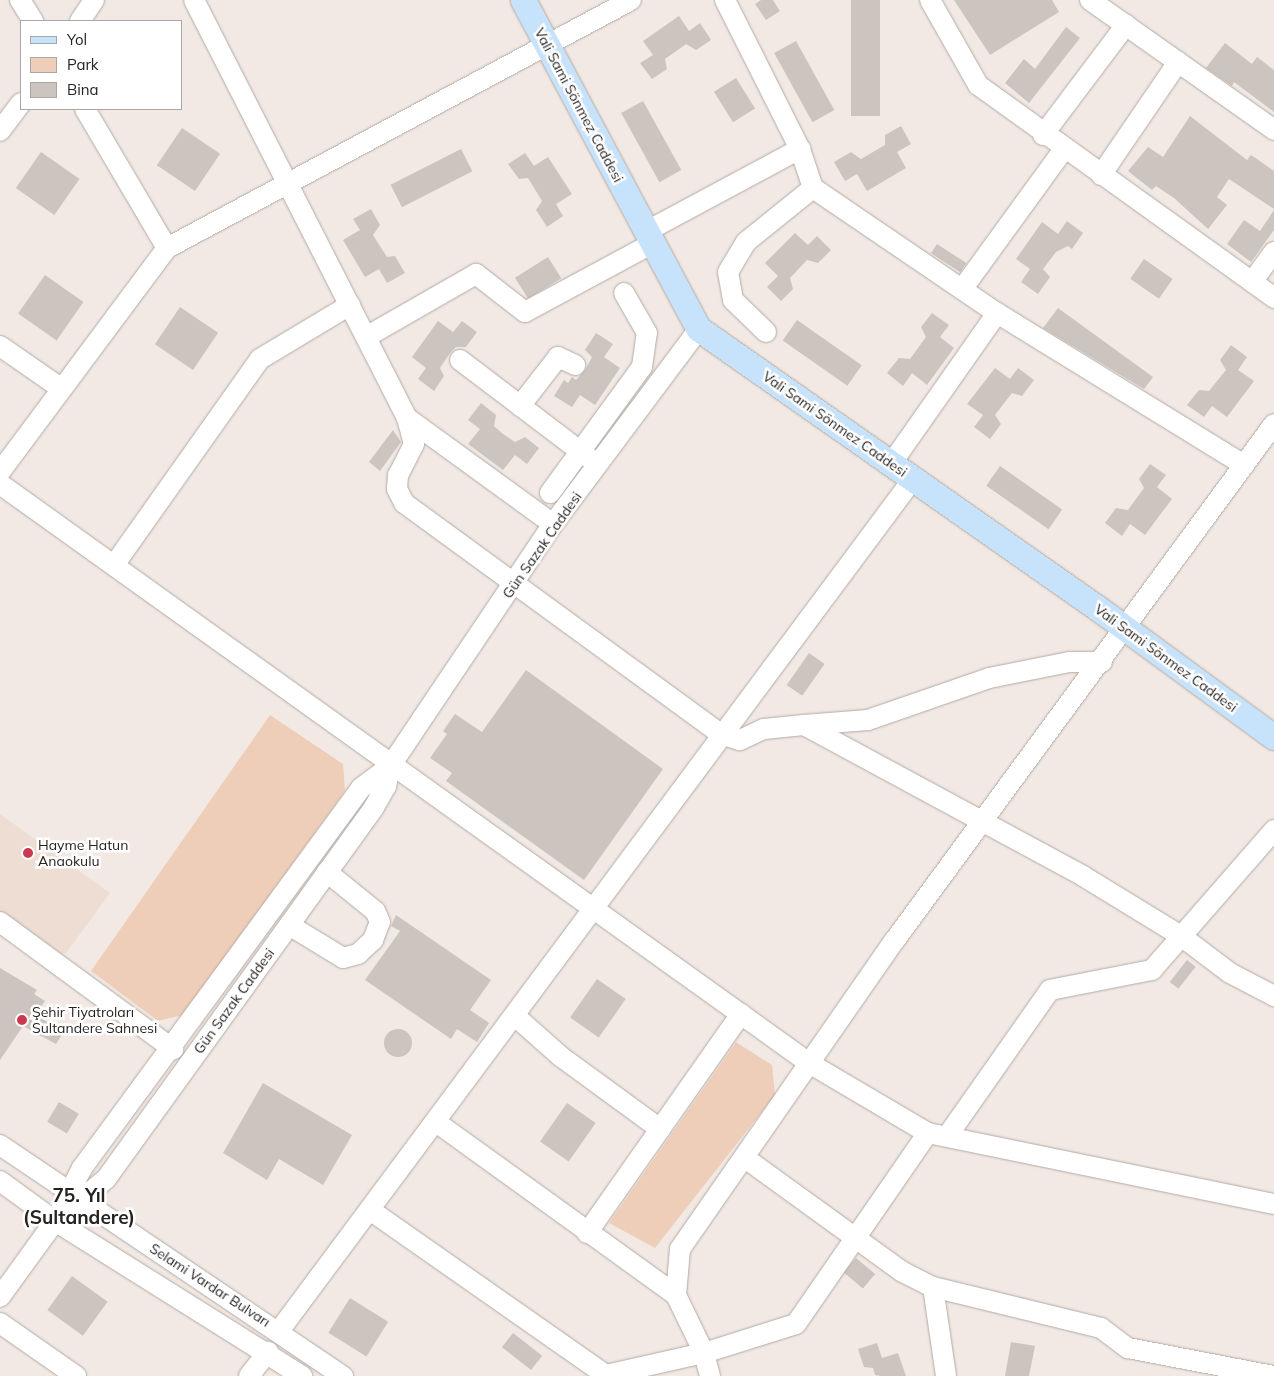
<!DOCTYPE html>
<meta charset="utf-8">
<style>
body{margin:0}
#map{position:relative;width:1274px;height:1376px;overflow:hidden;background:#f2e9e4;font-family:Mulish,sans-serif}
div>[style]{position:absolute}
.built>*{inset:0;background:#edddd3}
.green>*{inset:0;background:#efceb9}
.building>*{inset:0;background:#ccc4be;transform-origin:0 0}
.round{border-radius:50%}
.roads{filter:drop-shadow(0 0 1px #b2aaa5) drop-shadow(0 0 1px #b2aaa5)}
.minor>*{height:20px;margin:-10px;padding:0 10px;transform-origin:10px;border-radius:10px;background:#fff}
.major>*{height:25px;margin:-12.5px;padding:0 12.5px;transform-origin:12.5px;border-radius:12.5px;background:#c7e2fb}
.dots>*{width:14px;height:14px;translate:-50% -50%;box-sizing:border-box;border:2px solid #fff;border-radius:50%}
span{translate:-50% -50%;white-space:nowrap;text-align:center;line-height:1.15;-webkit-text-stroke:5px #fff;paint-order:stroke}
.street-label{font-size:14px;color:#262321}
.poi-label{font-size:14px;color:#262321}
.left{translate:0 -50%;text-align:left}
.district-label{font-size:19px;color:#262321;font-weight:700}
.legend{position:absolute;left:20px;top:20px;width:162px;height:90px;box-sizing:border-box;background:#fff;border:1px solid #a8a7a6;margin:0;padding:6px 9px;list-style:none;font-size:15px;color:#262321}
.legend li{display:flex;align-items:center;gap:10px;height:25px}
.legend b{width:25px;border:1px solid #a8a7a6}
</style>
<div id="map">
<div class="built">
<i style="clip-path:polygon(0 814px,110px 893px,66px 953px,56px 955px,0 914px)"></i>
</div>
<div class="green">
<i style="clip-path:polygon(270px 715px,343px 764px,345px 791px,183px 1015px,158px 1021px,91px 971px)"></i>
<i style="clip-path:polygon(736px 1042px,772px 1065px,775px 1095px,655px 1248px,609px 1223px)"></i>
</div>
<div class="building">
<i style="clip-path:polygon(761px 0,773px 0,780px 11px,766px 20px,755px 4px)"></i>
<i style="left:851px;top:0;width:29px;height:116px"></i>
<i style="clip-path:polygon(954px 0,1052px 0,1059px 12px,990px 55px)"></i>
<i style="clip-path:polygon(679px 16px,689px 31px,700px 23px,711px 40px,696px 50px,686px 44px,665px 59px,667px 69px,652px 79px,640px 63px,653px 55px,643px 41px)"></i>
<i style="clip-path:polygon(1066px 27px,1080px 38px,1029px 103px,1005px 83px,1024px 59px,1035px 69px)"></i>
<i style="left:796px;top:41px;width:79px;height:25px;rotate:61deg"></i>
<i style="clip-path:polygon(1225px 43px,1252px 64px,1257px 57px,1274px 70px,1274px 112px,1234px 82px,1232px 86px,1206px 68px)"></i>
<i style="left:736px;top:78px;width:36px;height:26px;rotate:58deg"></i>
<i style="left:643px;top:101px;width:79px;height:25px;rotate:61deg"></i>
<i style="clip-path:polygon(1190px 116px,1247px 160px,1251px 155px,1274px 171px,1274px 209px,1229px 179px,1217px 197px,1227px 205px,1208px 229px,1174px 198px,1156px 186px,1152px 190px,1128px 171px,1148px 147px,1163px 157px)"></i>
<i style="clip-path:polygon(901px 126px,911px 144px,897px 152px,906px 168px,867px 191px,857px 174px,845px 181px,834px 162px,851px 152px,861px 159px,885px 145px,885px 135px)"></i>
<i style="left:182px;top:128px;width:46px;height:45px;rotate:34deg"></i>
<i style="left:461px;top:149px;width:25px;height:79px;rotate:63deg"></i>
<i style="left:41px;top:152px;width:47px;height:44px;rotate:35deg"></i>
<i style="clip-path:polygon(525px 153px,534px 166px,548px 157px,572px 194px,556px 204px,563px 216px,547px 227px,536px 210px,542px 201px,528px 178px,519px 179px,508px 164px)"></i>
<i style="clip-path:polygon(371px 209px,380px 225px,373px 235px,387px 257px,395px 256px,405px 273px,387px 283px,379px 269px,365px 277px,343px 240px,360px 230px,353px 219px)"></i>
<i style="clip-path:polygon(1274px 210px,1274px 230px,1251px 262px,1227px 244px,1244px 220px,1260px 231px)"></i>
<i style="clip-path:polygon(1067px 221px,1083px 233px,1072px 249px,1068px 246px,1056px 252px,1043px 269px,1050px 277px,1038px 294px,1021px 282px,1030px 269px,1016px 259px,1042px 222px,1058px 234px)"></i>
<i style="clip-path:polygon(795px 233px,808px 245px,817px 236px,831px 250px,818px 263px,807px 260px,790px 278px,793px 289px,781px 301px,767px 287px,778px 276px,765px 263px)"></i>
<i style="left:937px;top:244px;width:35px;height:11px;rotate:33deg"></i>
<i style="left:548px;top:257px;width:25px;height:39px;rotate:58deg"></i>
<i style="left:1144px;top:259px;width:35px;height:24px;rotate:35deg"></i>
<i style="left:45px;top:275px;width:47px;height:47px;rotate:35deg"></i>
<i style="left:180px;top:307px;width:46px;height:45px;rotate:34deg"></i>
<i style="clip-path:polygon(1058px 308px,1153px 377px,1144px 389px,1043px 328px)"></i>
<i style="clip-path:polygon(932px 313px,949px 325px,940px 337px,954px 348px,927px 385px,912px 373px,903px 386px,887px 373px,899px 358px,910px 359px,926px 337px,921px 327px)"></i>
<i style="left:797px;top:320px;width:79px;height:25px;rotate:35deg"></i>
<i style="clip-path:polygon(438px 321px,453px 332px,462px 321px,477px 332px,466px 347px,456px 347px,450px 353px,440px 368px,444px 376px,434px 391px,418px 379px,426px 368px,412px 357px)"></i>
<i style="clip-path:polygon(596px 333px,613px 344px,604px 357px,620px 368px,595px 405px,580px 395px,572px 407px,554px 396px,564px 380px,568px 383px,572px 377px,576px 380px,585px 370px,592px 357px,585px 350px)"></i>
<i style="clip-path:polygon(1231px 345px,1247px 357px,1238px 370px,1254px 381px,1227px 417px,1212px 406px,1204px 417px,1187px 405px,1199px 390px,1209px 391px,1217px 381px,1226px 370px,1220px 360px)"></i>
<i style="clip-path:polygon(995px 368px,1010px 379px,1018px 368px,1034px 380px,1022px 396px,1012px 393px,995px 415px,1001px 424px,990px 439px,974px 427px,983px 415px,967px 404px)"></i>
<i style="clip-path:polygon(481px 403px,496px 415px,494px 426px,503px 434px,515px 442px,525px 437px,539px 448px,527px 464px,515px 455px,503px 470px,468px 444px,480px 429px,468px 420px)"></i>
<i style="clip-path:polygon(393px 430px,401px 442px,380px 471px,369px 462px)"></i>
<i style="clip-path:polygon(1150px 464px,1166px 475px,1157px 487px,1172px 499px,1145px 535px,1130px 524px,1122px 536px,1105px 523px,1116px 508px,1128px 510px,1144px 488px,1139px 479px)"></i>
<i style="left:1000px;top:466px;width:76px;height:24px;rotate:35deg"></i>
<i style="left:809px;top:653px;width:19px;height:39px;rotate:35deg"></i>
<i style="clip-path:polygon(526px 670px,663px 769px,584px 880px,446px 781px,452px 773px,430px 758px,447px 734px,443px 731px,455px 714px,482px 732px)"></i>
<i style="clip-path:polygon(396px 915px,491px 980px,470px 1010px,489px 1023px,477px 1042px,457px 1029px,451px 1039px,365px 980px,400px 931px,391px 926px)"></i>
<i style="left:1187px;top:960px;width:11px;height:28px;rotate:38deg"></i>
<i style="clip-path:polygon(0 968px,37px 990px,34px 994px,45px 1001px,36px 1014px,63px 1033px,56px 1044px,23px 1026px,0 1060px)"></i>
<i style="left:597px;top:979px;width:35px;height:47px;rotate:35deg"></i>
<i class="round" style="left:384px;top:1029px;width:28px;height:28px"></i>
<i style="clip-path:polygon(263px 1083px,352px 1135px,323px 1185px,279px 1159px,267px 1180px,223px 1153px)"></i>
<i style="left:59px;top:1102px;width:23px;height:23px;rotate:31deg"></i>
<i style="left:567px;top:1103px;width:35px;height:47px;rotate:35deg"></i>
<i style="left:856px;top:1258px;width:25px;height:19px;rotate:40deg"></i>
<i style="left:72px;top:1276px;width:44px;height:42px;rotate:36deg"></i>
<i style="left:350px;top:1298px;width:45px;height:41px;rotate:32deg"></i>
<i style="left:513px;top:1333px;width:37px;height:18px;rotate:38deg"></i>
<i style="clip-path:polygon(1011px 1342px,1035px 1346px,1029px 1376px,1005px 1376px)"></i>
<i style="clip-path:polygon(877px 1343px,882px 1358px,898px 1353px,906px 1376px,881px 1376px,875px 1375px,873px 1368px,864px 1367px,858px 1349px)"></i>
</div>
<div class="roads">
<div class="minor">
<i style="left:20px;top:0;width:25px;rotate:58deg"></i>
<i style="left:194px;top:0;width:469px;rotate:63deg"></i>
<i style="left:407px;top:418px;width:180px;rotate:36deg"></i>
<i style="left:725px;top:0;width:167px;rotate:63.3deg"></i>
<i style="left:800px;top:149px;width:41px;rotate:71.6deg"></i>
<i style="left:813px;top:188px;width:222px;rotate:34.2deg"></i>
<i style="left:997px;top:313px;width:290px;rotate:31.6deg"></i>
<i style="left:930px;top:0;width:98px;rotate:60.5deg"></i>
<i style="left:978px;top:85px;width:365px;rotate:35.7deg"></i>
<i style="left:1090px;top:0;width:225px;rotate:35.2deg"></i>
<i style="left:80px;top:21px;width:25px;rotate:-56deg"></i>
<i style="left:85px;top:109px;width:161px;rotate:59.5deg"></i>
<i style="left:0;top:131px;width:35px;rotate:-53deg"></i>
<i style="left:1043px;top:135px;width:138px;rotate:-53deg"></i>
<i style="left:1101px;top:175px;width:137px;rotate:-55.7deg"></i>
<i style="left:647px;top:231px;width:174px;rotate:-28.2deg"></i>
<i style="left:1252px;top:282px;width:37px;rotate:-54deg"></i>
<i style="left:963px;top:288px;width:172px;rotate:-54deg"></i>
<i style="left:766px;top:332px;width:46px;rotate:-135.9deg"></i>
<i style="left:733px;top:300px;width:28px;rotate:-100deg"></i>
<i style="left:728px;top:272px;width:35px;rotate:-59deg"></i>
<i style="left:746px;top:242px;width:86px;rotate:-38.9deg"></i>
<i style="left:366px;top:337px;width:127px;rotate:-29.8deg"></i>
<i style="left:476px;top:274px;width:62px;rotate:37.8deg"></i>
<i style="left:525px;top:312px;width:145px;rotate:-28.3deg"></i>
<i style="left:0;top:346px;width:75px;rotate:34.7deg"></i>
<i style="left:460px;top:360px;width:161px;rotate:37.2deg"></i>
<i style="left:520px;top:406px;width:62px;rotate:-52.2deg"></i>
<i style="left:558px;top:357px;width:19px;rotate:25deg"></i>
<i style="left:407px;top:418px;width:27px;rotate:75deg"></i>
<i style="left:414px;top:444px;width:35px;rotate:117deg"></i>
<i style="left:398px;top:475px;width:14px;rotate:94deg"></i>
<i style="left:397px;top:489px;width:16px;rotate:63deg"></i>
<i style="left:404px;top:503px;width:392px;rotate:36.1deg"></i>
<i style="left:721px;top:734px;width:20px;rotate:18deg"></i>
<i style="left:740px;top:740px;width:26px;rotate:-25deg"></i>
<i style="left:764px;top:729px;width:40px;rotate:-5.7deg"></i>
<i style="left:804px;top:725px;width:317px;rotate:28.4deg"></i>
<i style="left:1083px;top:876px;width:115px;rotate:31.5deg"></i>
<i style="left:1181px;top:936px;width:61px;rotate:37.1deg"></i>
<i style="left:1230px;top:973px;width:50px;rotate:27.6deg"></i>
<i style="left:891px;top:464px;width:184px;rotate:-54.9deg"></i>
<i style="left:0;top:472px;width:279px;rotate:-53.3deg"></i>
<i style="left:167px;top:248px;width:526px;rotate:-28.12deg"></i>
<i style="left:0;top:484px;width:995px;rotate:35.59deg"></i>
<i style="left:809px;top:1063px;width:138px;rotate:30.5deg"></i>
<i style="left:928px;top:1133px;width:353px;rotate:11.6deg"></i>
<i style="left:550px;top:493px;width:156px;rotate:-53.9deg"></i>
<i style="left:642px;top:367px;width:34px;rotate:-82deg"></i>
<i style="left:647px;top:333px;width:46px;rotate:-119.9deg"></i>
<i style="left:114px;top:565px;width:252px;rotate:-54.7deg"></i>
<i style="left:260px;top:359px;width:105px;rotate:-31deg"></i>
<i style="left:804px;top:725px;width:64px;rotate:-4.5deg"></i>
<i style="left:868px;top:720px;width:128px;rotate:-19.1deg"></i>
<i style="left:989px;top:678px;width:82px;rotate:-11.3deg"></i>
<i style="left:1069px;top:662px;width:33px"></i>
<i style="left:0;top:922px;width:215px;rotate:36.3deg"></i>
<i style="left:289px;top:925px;width:63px;rotate:31.4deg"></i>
<i style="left:343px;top:958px;width:16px;rotate:-15deg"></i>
<i style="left:358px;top:954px;width:21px;rotate:-43deg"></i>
<i style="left:373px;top:940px;width:19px;rotate:-69deg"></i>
<i style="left:380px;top:922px;width:12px;rotate:-114deg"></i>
<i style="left:375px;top:911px;width:62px;rotate:-140.9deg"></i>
<i style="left:515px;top:1016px;width:60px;rotate:41.6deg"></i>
<i style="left:560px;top:1056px;width:124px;rotate:36.1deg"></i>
<i style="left:436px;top:1122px;width:296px;rotate:35.8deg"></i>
<i style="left:948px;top:1135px;width:177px;rotate:-54.9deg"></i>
<i style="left:1050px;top:990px;width:104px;rotate:-11.1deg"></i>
<i style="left:1152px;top:970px;width:186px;rotate:-48.9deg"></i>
<i style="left:0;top:1145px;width:414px;rotate:34deg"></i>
<i style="left:745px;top:1158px;width:193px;rotate:35.9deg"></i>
<i style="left:901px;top:1271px;width:36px;rotate:27deg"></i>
<i style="left:933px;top:1287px;width:173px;rotate:13.7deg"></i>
<i style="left:1101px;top:1328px;width:34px;rotate:37deg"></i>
<i style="left:1128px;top:1348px;width:149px;rotate:10.9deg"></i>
<i style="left:0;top:1181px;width:68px;rotate:36deg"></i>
<i style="left:55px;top:1221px;width:292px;rotate:32.1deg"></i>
<i style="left:370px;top:1210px;width:288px;rotate:35deg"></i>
<i style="left:606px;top:1375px;width:100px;rotate:-12.7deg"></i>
<i style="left:704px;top:1353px;width:96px;rotate:-17.5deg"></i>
<i style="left:796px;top:1324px;width:232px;rotate:-55.4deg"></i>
<i style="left:55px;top:1221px;width:66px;rotate:-39.5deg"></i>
<i style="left:106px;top:1179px;width:458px;rotate:-54.2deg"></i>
<i style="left:374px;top:807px;width:24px;rotate:-60deg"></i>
<i style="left:386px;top:786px;width:22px;rotate:-77deg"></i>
<i style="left:391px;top:765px;width:290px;rotate:-56.1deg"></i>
<i style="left:553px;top:524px;width:244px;rotate:-53.2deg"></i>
<i style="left:587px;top:1233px;width:268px;rotate:-54.9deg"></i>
<i style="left:933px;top:1287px;width:90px;rotate:81.7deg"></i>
<i style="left:0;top:1297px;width:94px;rotate:-54.1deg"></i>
<i style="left:55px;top:1221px;width:59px;rotate:-63deg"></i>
<i style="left:82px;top:1168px;width:471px;rotate:-53.7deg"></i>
<i style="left:361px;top:788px;width:38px;rotate:-37deg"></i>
<i style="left:0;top:1323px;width:93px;rotate:34.9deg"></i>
<i style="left:279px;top:1331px;width:1062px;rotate:-53.35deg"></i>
<i style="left:249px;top:1376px;width:31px;rotate:-52deg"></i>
<i style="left:710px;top:1376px;width:24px;rotate:-105deg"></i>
<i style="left:704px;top:1353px;width:64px;rotate:-115.8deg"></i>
<i style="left:676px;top:1295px;width:46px;rotate:-85deg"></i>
<i style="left:680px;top:1249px;width:376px;rotate:-55.2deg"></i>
<i style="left:895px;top:940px;width:640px;rotate:-53.7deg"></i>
</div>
<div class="major">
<i style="left:523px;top:0;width:373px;rotate:61.9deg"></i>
<i style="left:699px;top:329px;width:488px;rotate:35deg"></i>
<i style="left:1099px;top:609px;width:217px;rotate:36.2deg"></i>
</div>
</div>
<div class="dots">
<i style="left:28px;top:853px;background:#c9394f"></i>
<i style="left:22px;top:1020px;background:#c9394f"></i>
</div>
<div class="street-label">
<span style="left:579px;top:105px;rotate:62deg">Vali Sami Sönmez Caddesi</span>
<span style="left:835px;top:424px;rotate:35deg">Vali Sami Sönmez Caddesi</span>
<span style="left:542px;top:545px;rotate:-55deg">Gün Sazak Caddesi</span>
<span style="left:1166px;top:658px;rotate:36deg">Vali Sami Sönmez Caddesi</span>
<span style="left:234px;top:1001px;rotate:-54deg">Gün Sazak Caddesi</span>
<span style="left:210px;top:1285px;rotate:33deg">Selami Vardar Bulvarı</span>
</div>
<div class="poi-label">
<span class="left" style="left:38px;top:853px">Hayme Hatun<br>Anaokulu</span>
<span class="left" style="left:32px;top:1020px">Şehir Tiyatroları<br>Sultandere Sahnesi</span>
</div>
<div class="district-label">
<span style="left:79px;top:1207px">75. Yıl<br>(Sultandere)</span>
</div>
<ul class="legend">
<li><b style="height:6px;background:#c7e2fb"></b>Yol</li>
<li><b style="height:14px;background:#efceb9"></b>Park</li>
<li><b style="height:14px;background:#ccc4be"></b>Bina</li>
</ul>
</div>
